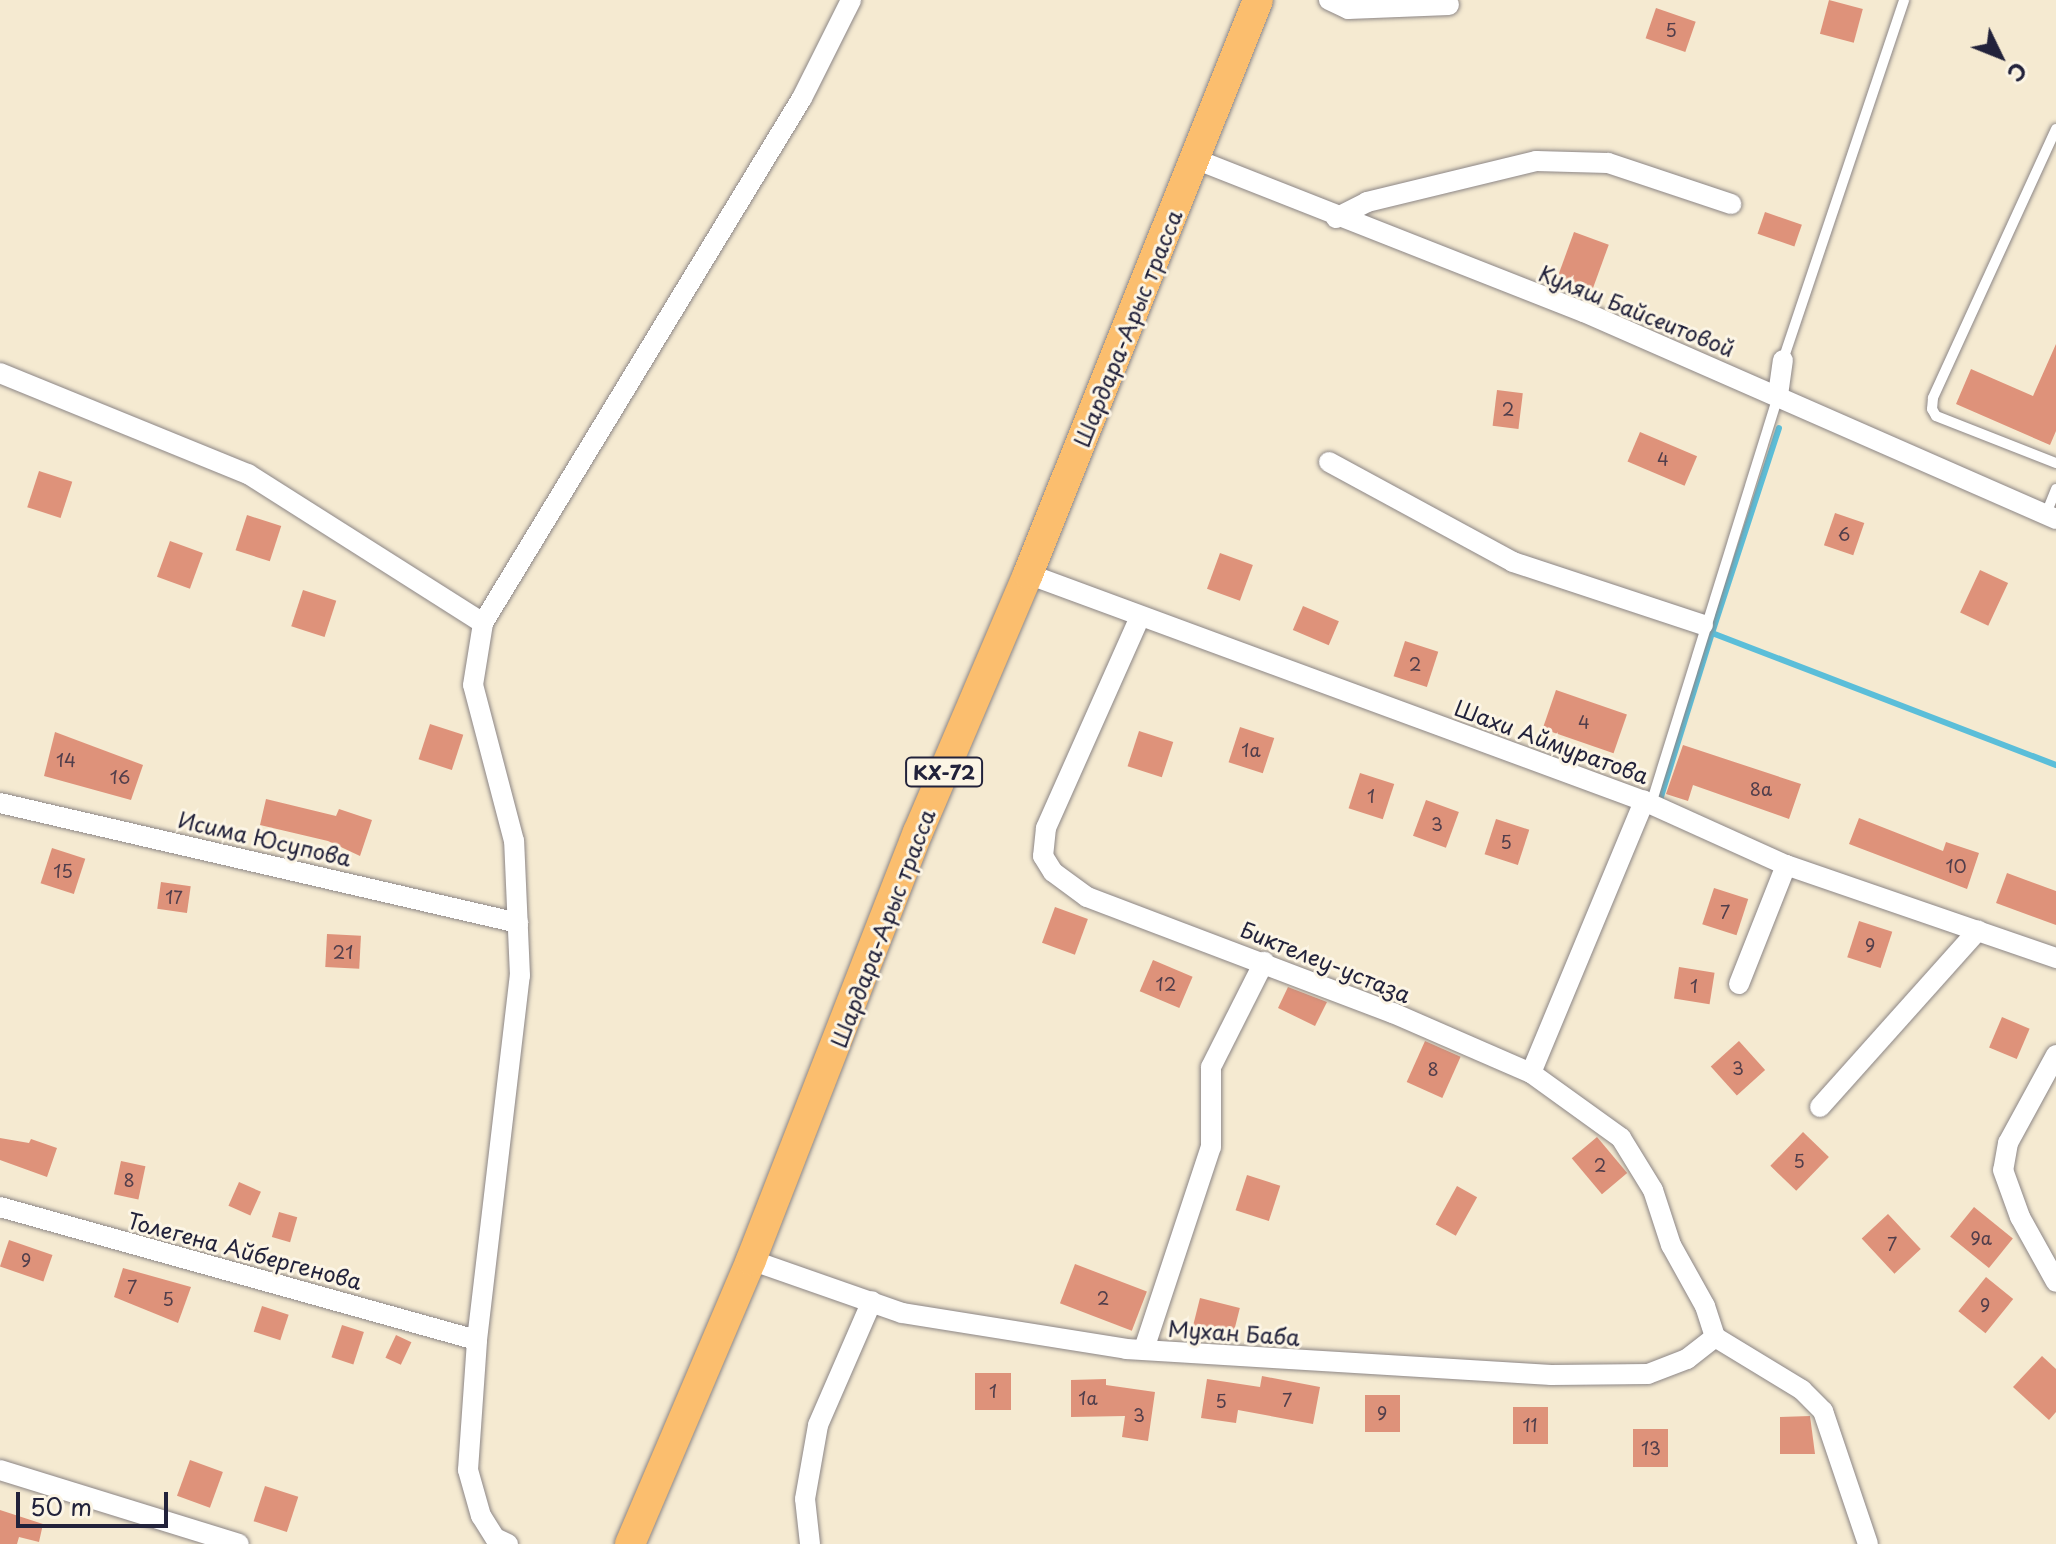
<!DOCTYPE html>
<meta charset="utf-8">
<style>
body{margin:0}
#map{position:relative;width:2056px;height:1544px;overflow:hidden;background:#f5ead1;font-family:"Playpen Sans",sans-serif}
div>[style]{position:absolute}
.stream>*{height:6px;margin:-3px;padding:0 3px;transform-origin:3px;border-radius:3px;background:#5bbed9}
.building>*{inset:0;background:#de927a;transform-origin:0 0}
.roads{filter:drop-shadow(0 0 2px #8c8686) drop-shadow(0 0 2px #8c8686)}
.service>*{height:10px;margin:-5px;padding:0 5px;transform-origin:5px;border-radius:5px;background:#fff}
.minor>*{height:20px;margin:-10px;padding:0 10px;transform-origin:10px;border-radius:10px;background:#fff}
.primary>*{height:30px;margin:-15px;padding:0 15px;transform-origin:15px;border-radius:15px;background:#fbbe6e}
span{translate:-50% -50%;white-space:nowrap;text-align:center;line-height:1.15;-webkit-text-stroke:6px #fcf5e5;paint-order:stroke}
.number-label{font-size:18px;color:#513e4b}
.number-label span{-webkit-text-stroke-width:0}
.shield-label span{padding:2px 6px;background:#fcf5e5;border:2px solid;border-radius:6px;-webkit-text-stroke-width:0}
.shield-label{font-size:20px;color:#22223b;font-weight:700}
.street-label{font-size:22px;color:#22223b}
.north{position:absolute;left:1960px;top:16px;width:80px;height:80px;-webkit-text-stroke:6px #fcf5e5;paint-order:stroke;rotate:133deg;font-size:22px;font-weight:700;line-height:32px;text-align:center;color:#22223b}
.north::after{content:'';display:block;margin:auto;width:28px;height:36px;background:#22223b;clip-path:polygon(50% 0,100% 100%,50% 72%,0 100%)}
.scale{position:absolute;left:16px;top:1492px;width:152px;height:36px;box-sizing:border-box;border:4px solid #22223b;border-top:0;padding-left:10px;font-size:24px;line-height:28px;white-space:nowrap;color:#22223b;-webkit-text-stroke:6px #fcf5e5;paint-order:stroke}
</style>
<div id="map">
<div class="stream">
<i style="left:1779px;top:428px;width:216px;rotate:108.1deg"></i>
<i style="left:1712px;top:633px;width:368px;rotate:21deg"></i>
<i style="left:1659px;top:803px;width:178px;rotate:-72.7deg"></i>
</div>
<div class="building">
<i style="left:1829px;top:0;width:35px;height:35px;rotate:15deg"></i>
<i style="left:1656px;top:8px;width:42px;height:32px;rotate:19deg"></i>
<i style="left:1765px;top:212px;width:39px;height:23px;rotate:19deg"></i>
<i style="left:1574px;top:232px;width:37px;height:54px;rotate:20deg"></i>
<i style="clip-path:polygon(2056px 344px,2056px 431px,2050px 445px,1956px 404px,1971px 369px,2033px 396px)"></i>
<i style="left:1497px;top:390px;width:26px;height:36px;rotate:7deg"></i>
<i style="left:1640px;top:432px;width:62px;height:32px;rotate:23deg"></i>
<i style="left:39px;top:471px;width:35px;height:38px;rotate:18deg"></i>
<i style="left:1835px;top:513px;width:31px;height:34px;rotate:19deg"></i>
<i style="left:247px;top:515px;width:36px;height:37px;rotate:18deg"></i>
<i style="left:170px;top:541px;width:35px;height:38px;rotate:20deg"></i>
<i style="left:1220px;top:553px;width:35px;height:38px;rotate:20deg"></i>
<i style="left:1980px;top:570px;width:31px;height:47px;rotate:25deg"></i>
<i style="left:303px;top:590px;width:35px;height:38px;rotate:18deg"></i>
<i style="left:1303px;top:606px;width:39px;height:26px;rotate:23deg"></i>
<i style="left:1405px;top:641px;width:35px;height:37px;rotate:18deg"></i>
<i style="left:1556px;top:690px;width:75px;height:41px;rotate:19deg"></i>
<i style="left:430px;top:724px;width:35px;height:37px;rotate:18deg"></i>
<i style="left:1240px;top:727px;width:36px;height:37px;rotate:18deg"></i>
<i style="left:1139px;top:731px;width:36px;height:37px;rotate:18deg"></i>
<i style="clip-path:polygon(55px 732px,143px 765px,131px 800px,44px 776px)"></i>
<i style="clip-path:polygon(1683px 745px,1801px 784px,1789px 819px,1693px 785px,1688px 801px,1666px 794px)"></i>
<i style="left:1360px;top:773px;width:36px;height:37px;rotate:18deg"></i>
<i style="clip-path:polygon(266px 799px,336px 816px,339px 809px,372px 820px,360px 856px,328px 841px,260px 825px)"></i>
<i style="left:1426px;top:800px;width:35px;height:38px;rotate:20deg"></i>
<i style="clip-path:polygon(1859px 818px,1943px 851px,1946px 842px,1979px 853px,1967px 889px,1849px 844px)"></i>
<i style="left:1496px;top:819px;width:35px;height:37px;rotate:18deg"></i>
<i style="left:52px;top:848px;width:35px;height:37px;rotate:18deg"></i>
<i style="clip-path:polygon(2007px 873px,2056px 891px,2056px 925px,1996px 903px)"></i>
<i style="left:161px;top:882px;width:30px;height:27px;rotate:8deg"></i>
<i style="left:1714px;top:888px;width:36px;height:38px;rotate:18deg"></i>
<i style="left:1055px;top:907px;width:35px;height:38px;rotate:20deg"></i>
<i style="left:1859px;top:921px;width:35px;height:38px;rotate:18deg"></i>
<i style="left:327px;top:934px;width:34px;height:33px;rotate:3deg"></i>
<i style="left:1153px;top:960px;width:43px;height:34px;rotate:23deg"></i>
<i style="left:1679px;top:967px;width:36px;height:32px;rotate:9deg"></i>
<i style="clip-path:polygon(1288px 987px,1327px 1002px,1315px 1026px,1278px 1008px)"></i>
<i style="left:2002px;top:1017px;width:30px;height:33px;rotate:23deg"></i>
<i style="left:1425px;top:1041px;width:39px;height:45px;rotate:24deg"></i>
<i style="left:1739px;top:1041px;width:39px;height:38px;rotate:48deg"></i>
<i style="left:1803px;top:1132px;width:36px;height:47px;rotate:44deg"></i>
<i style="left:1597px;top:1137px;width:47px;height:33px;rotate:50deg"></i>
<i style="clip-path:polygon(0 1138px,29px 1143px,31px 1139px,57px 1148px,47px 1177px,0 1160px)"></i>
<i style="left:121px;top:1161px;width:25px;height:34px;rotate:12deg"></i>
<i style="left:1247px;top:1175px;width:35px;height:37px;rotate:18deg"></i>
<i style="left:239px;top:1182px;width:24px;height:26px;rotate:24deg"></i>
<i style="left:1457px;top:1186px;width:23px;height:44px;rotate:29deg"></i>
<i style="left:1974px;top:1207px;width:50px;height:38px;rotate:39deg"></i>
<i style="left:279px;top:1212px;width:19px;height:26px;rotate:16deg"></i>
<i style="left:1888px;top:1214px;width:48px;height:36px;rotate:47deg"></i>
<i style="left:9px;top:1240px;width:46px;height:28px;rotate:19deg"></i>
<i style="left:1075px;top:1264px;width:77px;height:42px;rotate:21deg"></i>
<i style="clip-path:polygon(123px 1268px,191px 1287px,178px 1323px,114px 1297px)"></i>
<i style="left:1986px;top:1277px;width:35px;height:44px;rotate:39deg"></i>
<i style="left:1200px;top:1298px;width:41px;height:31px;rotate:14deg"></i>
<i style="left:262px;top:1306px;width:28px;height:27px;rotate:18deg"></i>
<i style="left:342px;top:1325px;width:23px;height:34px;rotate:18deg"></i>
<i style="left:396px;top:1335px;width:17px;height:25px;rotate:25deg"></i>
<i style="clip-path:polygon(2042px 1356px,2056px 1369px,2056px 1412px,2049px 1420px,2013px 1387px)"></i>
<i style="left:975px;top:1373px;width:36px;height:37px"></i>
<i style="clip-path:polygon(1262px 1376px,1320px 1387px,1313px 1424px,1238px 1410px,1236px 1423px,1201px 1418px,1207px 1379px,1260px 1387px)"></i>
<i style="clip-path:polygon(1106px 1379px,1106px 1385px,1155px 1392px,1148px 1441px,1122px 1437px,1125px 1416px,1071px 1417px,1071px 1380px)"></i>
<i style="left:1365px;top:1395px;width:35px;height:37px"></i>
<i style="left:1513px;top:1407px;width:35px;height:37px"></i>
<i style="clip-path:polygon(1810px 1416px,1815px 1454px,1780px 1454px,1780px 1417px)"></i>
<i style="left:1633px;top:1429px;width:35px;height:38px"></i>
<i style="left:190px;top:1460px;width:35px;height:38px;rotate:20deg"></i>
<i style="left:265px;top:1486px;width:35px;height:37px;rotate:18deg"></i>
<i style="clip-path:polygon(0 1510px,43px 1524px,39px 1542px,19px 1537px,17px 1544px,0 1544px)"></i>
</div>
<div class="roads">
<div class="service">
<i style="left:2056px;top:129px;width:296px;rotate:114.6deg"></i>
<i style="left:1933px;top:398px;width:11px;rotate:95deg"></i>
<i style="left:1932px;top:409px;width:8px;rotate:60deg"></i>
<i style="left:1936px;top:416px;width:129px;rotate:21.4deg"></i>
<i style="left:1783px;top:360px;width:380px;rotate:-71.4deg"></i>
<i style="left:2046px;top:514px;width:27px;rotate:-68deg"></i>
<i style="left:1651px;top:804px;width:428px;rotate:-72.7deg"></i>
</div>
<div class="minor">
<i style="left:1329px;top:0;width:21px;rotate:25deg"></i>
<i style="left:1348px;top:9px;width:101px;rotate:-2.3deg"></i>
<i style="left:1195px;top:159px;width:418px;rotate:21.5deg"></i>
<i style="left:1584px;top:312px;width:515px;rotate:23.68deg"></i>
<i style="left:1336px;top:218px;width:35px;rotate:-27deg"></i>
<i style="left:1367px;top:202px;width:174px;rotate:-13.6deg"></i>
<i style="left:1536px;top:161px;width:72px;rotate:1.6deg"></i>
<i style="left:1608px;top:163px;width:130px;rotate:18.4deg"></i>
<i style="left:0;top:373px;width:268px;rotate:22.2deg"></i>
<i style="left:248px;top:474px;width:278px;rotate:32.4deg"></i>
<i style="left:1778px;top:395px;width:35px;rotate:-82deg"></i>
<i style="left:1329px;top:462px;width:209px;rotate:28.5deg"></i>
<i style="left:1513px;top:562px;width:200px;rotate:18.3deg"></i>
<i style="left:1028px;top:574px;width:656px;rotate:20.23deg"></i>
<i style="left:1644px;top:801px;width:156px;rotate:24.3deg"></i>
<i style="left:1786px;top:865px;width:286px;rotate:19deg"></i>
<i style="left:1139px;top:619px;width:229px;rotate:114deg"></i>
<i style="left:1046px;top:828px;width:28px;rotate:96deg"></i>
<i style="left:1043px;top:856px;width:19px;rotate:58deg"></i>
<i style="left:1053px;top:872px;width:42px;rotate:36.3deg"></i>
<i style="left:1087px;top:897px;width:327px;rotate:20.8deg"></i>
<i style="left:1393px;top:1013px;width:150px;rotate:23.5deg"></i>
<i style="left:1531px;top:1073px;width:111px;rotate:35.8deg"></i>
<i style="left:1621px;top:1138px;width:61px;rotate:58.4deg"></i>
<i style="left:1653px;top:1190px;width:58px;rotate:71.9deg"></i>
<i style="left:1671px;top:1245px;width:70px;rotate:60.9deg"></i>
<i style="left:1705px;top:1306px;width:33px;rotate:72deg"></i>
<i style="left:0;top:803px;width:532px;rotate:13.04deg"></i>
<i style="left:1739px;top:984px;width:128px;rotate:-68.4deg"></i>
<i style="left:2056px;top:1055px;width:100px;rotate:118.6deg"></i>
<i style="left:2008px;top:1143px;width:27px;rotate:100deg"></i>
<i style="left:2003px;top:1170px;width:50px;rotate:70.1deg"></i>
<i style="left:2020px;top:1217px;width:74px;rotate:61deg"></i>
<i style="left:1531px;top:1073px;width:295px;rotate:-67.4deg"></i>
<i style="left:1820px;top:1107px;width:237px;rotate:-48.2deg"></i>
<i style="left:0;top:1207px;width:495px;rotate:15.6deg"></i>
<i style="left:751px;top:1260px;width:160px;rotate:19.3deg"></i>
<i style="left:902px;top:1313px;width:227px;rotate:9.1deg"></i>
<i style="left:1126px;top:1349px;width:426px;rotate:3.5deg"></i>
<i style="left:1551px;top:1375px;width:97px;rotate:-0.6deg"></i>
<i style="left:1648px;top:1374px;width:42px;rotate:-21deg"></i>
<i style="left:1687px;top:1359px;width:36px;rotate:-38deg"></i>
<i style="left:1715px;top:1337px;width:102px;rotate:31.3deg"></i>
<i style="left:1802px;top:1390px;width:30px;rotate:45deg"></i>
<i style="left:1823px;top:1411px;width:140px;rotate:71.3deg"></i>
<i style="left:1144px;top:1349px;width:213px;rotate:-71.7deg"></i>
<i style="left:1211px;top:1147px;width:80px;rotate:-90deg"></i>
<i style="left:1211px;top:1067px;width:118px;rotate:-63.2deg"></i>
<i style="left:0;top:1470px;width:250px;rotate:17.2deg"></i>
<i style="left:508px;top:1544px;width:14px;rotate:-155deg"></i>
<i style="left:495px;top:1538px;width:26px;rotate:-122deg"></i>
<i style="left:481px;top:1516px;width:48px;rotate:-105.8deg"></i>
<i style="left:468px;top:1470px;width:130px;rotate:-86deg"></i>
<i style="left:477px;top:1340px;width:367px;rotate:-83.3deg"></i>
<i style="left:520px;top:976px;width:135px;rotate:-92.5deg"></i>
<i style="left:514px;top:841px;width:161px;rotate:-104.7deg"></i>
<i style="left:473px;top:685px;width:63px;rotate:-80.8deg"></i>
<i style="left:483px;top:623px;width:614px;rotate:-58.72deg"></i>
<i style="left:802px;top:98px;width:110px;rotate:-63.4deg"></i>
<i style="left:810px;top:1544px;width:45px;rotate:-96.3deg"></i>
<i style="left:805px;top:1499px;width:75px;rotate:-80deg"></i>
<i style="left:818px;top:1425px;width:135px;rotate:-66.5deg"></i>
</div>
<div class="primary">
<i style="left:630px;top:1544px;width:309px;rotate:-66.9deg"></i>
<i style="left:751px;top:1260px;width:459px;rotate:-68.7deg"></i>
<i style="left:918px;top:832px;width:280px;rotate:-66.9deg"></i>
<i style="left:1028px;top:574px;width:618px;rotate:-68.16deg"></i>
</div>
</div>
<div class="number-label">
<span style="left:1671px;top:30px">5</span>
<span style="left:1508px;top:409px">2</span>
<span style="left:1663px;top:459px">4</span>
<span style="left:1844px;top:534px">6</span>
<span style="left:1415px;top:664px">2</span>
<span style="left:1584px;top:722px">4</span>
<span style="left:1251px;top:750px">1а</span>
<span style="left:66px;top:760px">14</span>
<span style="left:120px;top:777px">16</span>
<span style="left:1761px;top:789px">8а</span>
<span style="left:1371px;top:796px">1</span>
<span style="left:1437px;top:824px">3</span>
<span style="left:1506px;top:842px">5</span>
<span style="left:1956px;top:866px">10</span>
<span style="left:63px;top:871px">15</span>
<span style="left:174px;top:897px">17</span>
<span style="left:1725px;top:912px">7</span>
<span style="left:1870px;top:945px">9</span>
<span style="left:343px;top:952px">21</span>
<span style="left:1166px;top:984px">12</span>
<span style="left:1694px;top:986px">1</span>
<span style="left:1738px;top:1068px">3</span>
<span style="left:1433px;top:1069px">8</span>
<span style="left:1799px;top:1161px">5</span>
<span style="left:1600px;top:1165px">2</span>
<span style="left:129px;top:1180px">8</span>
<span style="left:1981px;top:1238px">9а</span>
<span style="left:1892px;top:1244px">7</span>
<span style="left:26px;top:1260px">9</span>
<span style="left:132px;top:1287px">7</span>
<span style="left:1103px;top:1298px">2</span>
<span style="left:168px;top:1299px">5</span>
<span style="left:1985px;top:1305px">9</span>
<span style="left:993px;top:1391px">1</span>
<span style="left:1088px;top:1398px">1а</span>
<span style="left:1287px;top:1400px">7</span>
<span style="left:1221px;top:1401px">5</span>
<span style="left:1382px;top:1413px">9</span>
<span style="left:1139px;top:1415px">3</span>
<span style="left:1530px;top:1425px">11</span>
<span style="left:1651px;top:1448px">13</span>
</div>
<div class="shield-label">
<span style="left:944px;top:772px">КХ-72</span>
</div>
<div class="street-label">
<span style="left:1637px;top:310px;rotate:22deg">Куляш Байсеитовой</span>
<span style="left:1127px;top:328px;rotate:-68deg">Шардара-Арыс трасса</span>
<span style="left:1552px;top:741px;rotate:20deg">Шахи Аймуратова</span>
<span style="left:265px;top:838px;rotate:13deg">Исима Юсупова</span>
<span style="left:882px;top:928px;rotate:-69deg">Шардара-Арыс трасса</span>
<span style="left:1326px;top:961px;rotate:22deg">Биктелеу-устаза</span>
<span style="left:245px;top:1250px;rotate:15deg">Толегена Айбергенова</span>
<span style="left:1234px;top:1332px;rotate:4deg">Мухан Баба</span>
</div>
<div class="north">С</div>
<div class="scale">50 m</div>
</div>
